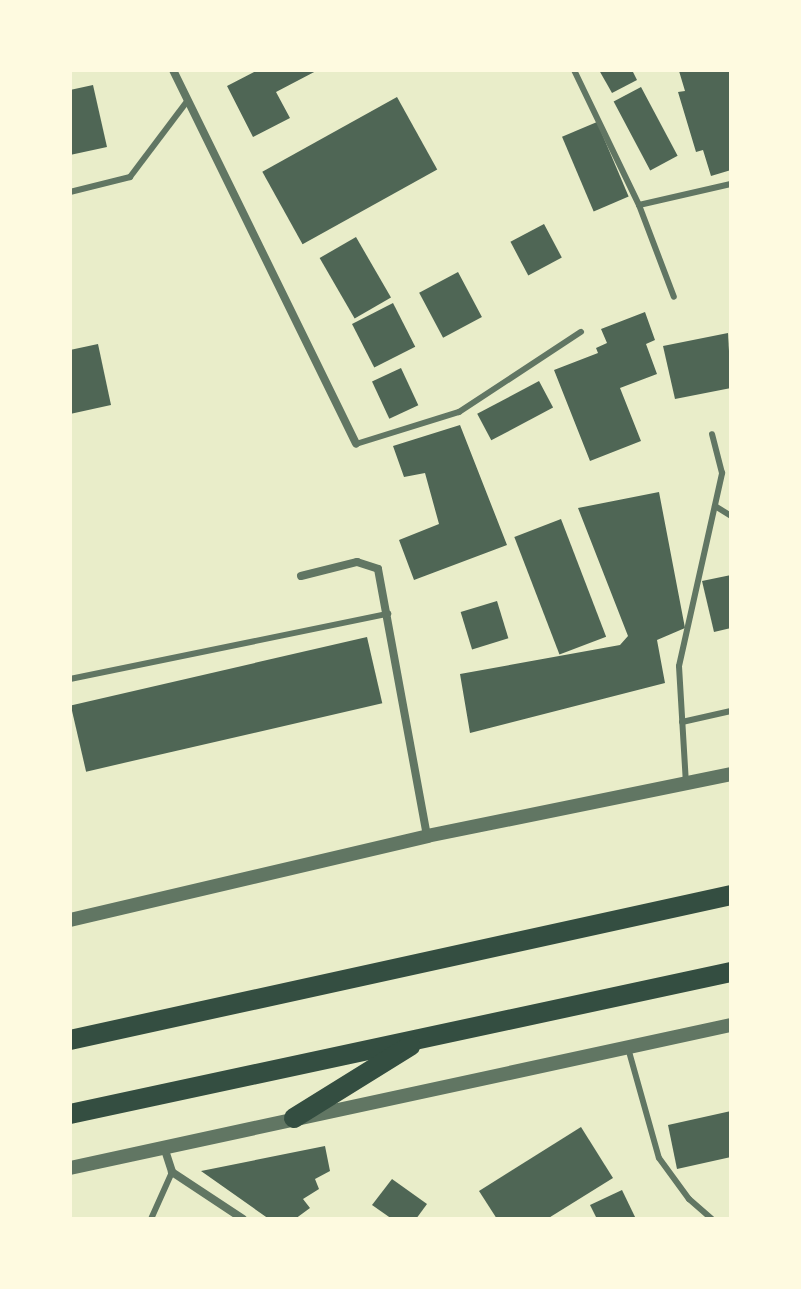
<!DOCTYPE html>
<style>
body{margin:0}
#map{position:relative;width:801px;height:1289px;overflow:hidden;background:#e9edc9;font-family:Helvetica,sans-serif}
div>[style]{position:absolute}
.building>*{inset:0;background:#4f6655;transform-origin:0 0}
.service>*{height:6px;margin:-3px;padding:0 3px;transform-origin:3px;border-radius:3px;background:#617663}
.minor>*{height:8px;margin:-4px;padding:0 4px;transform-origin:4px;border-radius:4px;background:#617663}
.tertiary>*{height:14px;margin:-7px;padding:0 7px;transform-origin:7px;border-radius:7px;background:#617663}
.trunk>*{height:20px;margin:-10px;padding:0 10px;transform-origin:10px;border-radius:10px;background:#344e41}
span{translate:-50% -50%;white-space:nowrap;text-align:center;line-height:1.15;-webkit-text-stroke:8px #fefae0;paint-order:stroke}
.frame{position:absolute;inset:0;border:72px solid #fefae0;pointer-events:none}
</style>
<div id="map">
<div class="building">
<i style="clip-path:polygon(258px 70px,318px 70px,276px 92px,290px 118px,253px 137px,227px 86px)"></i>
<i style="clip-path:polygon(599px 70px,632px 70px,637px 80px,612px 93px)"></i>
<i style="clip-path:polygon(731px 70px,731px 170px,711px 176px,703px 150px,696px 152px,678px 92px,685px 91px,679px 71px)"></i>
<i style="clip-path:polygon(93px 85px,107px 147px,70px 155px,70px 90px)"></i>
<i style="left:641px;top:87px;width:78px;height:31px;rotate:62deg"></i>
<i style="left:397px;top:97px;width:83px;height:154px;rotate:61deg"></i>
<i style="left:597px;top:122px;width:81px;height:38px;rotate:67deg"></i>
<i style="left:544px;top:224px;width:38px;height:38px;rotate:62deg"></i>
<i style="left:356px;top:237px;width:70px;height:42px;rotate:60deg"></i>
<i style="left:458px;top:272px;width:51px;height:44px;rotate:62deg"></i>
<i style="left:393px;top:303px;width:49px;height:46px;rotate:63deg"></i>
<i style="clip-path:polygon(645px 312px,655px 340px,646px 344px,657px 374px,620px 388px,641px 441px,590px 461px,554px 370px,598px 353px,596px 348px,607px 343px,601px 329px)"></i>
<i style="clip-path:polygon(728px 333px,731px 388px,675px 399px,663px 346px)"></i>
<i style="clip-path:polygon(98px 344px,111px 405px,70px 414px,70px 350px)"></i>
<i style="left:401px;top:368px;width:41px;height:32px;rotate:65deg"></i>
<i style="left:539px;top:381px;width:30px;height:70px;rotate:62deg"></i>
<i style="clip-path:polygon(460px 425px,507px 545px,414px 580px,399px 540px,439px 524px,425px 473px,404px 477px,393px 446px)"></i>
<i style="clip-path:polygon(659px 492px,685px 628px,657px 640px,665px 683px,470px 733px,460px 674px,620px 645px,628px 636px,578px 508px)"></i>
<i style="left:561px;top:519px;width:126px;height:50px;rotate:69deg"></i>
<i style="clip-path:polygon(731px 575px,731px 628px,714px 632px,702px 581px)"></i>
<i style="left:497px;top:601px;width:39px;height:38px;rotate:73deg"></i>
<i style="left:367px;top:637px;width:68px;height:304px;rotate:77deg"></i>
<i style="clip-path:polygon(731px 1111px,731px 1157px,677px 1169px,668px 1125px)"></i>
<i style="clip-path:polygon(581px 1127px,613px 1178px,547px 1219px,497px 1219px,479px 1191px)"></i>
<i style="clip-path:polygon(325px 1146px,330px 1171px,315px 1179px,319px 1189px,303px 1199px,310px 1208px,295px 1219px,269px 1219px,201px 1171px)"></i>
<i style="clip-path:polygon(392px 1179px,427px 1204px,416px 1219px,392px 1219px,372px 1205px)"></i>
<i style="clip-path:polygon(622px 1190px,636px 1219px,597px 1219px,590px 1205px)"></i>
</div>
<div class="service">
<i style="left:574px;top:70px;width:150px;rotate:64.3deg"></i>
<i style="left:639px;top:205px;width:98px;rotate:69.2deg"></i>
<i style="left:70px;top:192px;width:62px;rotate:-14deg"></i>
<i style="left:130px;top:177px;width:96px;rotate:-53deg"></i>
<i style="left:639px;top:205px;width:94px;rotate:-12.9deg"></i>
<i style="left:356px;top:444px;width:108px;rotate:-17.3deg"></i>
<i style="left:459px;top:412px;width:146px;rotate:-33.3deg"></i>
<i style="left:715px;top:506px;width:19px;rotate:32deg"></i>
<i style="left:70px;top:679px;width:325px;rotate:-11.6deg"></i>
<i style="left:682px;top:722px;width:50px;rotate:-12.7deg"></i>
<i style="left:686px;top:784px;width:118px;rotate:-93.4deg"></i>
<i style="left:679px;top:666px;width:198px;rotate:-77.4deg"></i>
<i style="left:722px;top:473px;width:40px;rotate:-104.4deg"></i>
<i style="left:628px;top:1048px;width:114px;rotate:74.3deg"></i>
<i style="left:659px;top:1158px;width:51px;rotate:53.8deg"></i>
<i style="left:689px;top:1199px;width:30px;rotate:41deg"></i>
<i style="left:151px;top:1219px;width:51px;rotate:-65.9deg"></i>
</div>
<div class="minor">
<i style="left:173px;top:70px;width:416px;rotate:63.9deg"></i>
<i style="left:301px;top:576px;width:58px;rotate:-14deg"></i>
<i style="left:357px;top:562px;width:22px;rotate:18deg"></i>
<i style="left:378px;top:569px;width:271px;rotate:79.6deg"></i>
<i style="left:164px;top:1147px;width:26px;rotate:72deg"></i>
<i style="left:172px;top:1172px;width:85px;rotate:33.5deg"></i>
</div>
<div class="tertiary">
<i style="left:70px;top:920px;width:367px;rotate:-13.2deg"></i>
<i style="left:427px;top:836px;width:310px;rotate:-11.5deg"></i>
<i style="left:70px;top:1168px;width:676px;rotate:-12.21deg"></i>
</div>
<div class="trunk">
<i style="left:70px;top:1040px;width:677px;rotate:-12.37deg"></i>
<i style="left:70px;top:1114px;width:676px;rotate:-12.12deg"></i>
<i style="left:294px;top:1118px;width:137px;rotate:-31.8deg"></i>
</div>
<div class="frame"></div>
</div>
